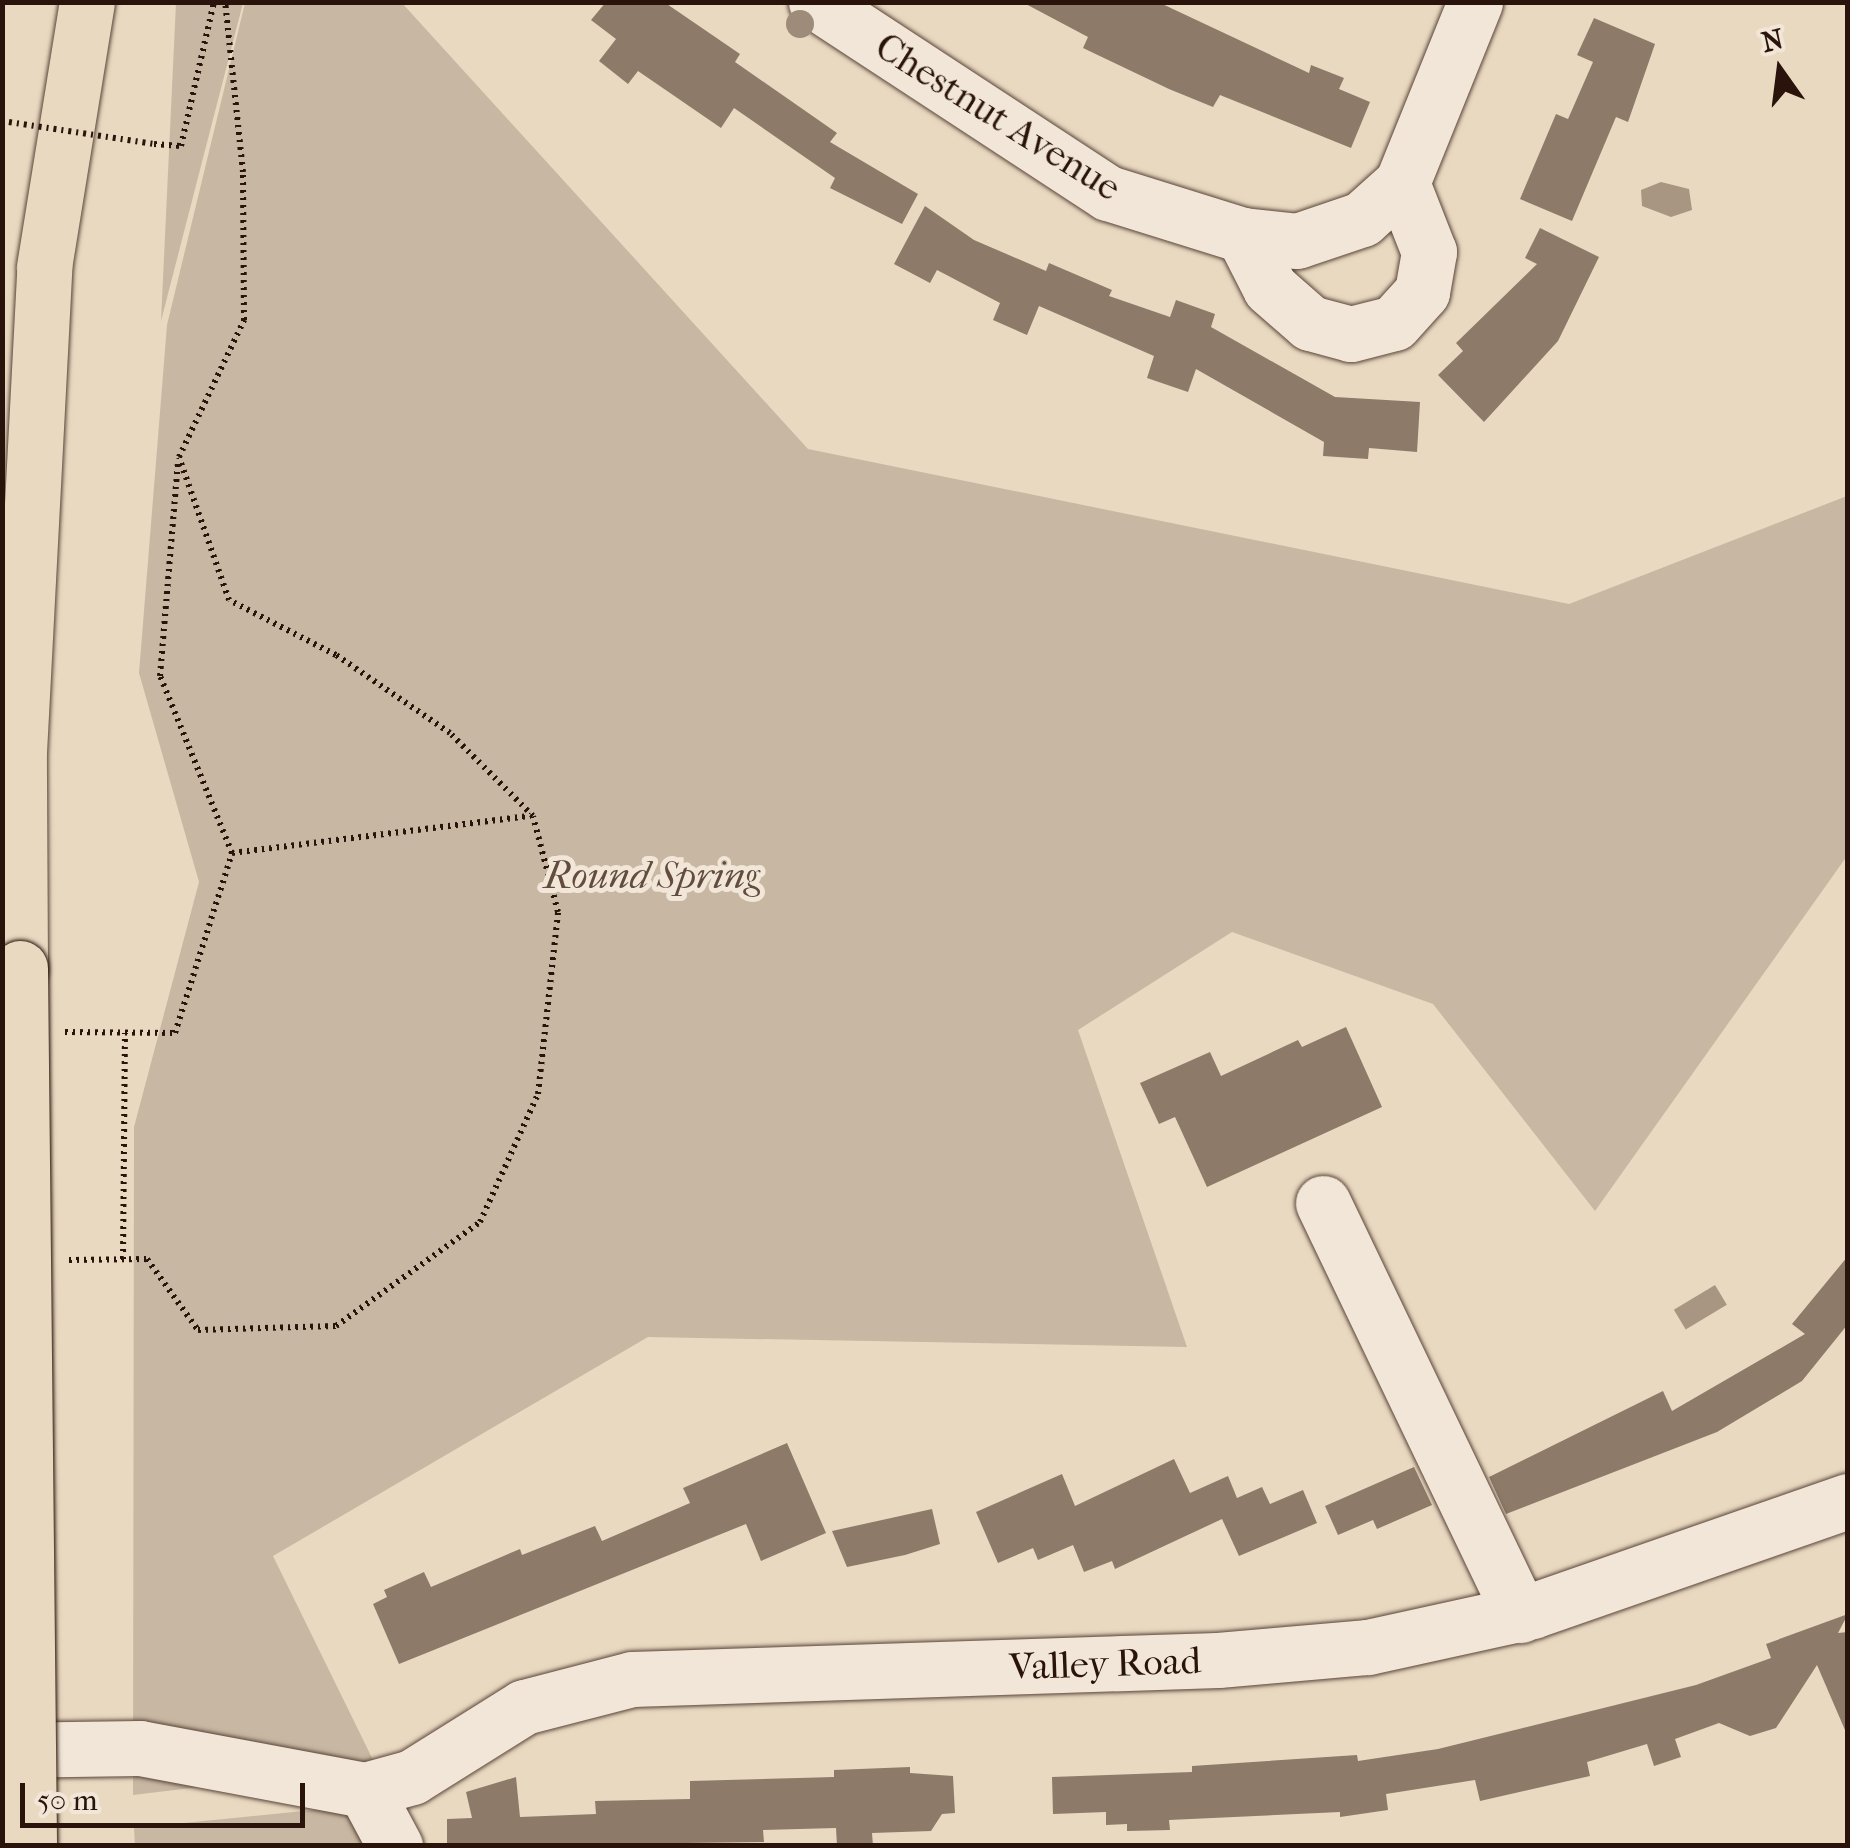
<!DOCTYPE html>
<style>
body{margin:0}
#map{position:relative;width:1850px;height:1848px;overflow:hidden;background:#e9d9c1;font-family:"IM FELL French Canon",serif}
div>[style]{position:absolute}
.green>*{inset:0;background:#c8b7a2}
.water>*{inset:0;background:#a89683;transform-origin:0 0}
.building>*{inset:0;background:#8d7a69}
.path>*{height:6px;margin-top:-3px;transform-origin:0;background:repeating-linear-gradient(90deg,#29130a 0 2.5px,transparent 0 7.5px)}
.roads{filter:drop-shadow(0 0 2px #594438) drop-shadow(0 0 2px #594438)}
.minor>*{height:55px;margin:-27.5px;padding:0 27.5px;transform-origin:27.5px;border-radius:27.5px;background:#f1e6d7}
.highway>*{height:55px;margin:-27.5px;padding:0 27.5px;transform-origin:27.5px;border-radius:27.5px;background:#e9d9c1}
.path-bridge>*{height:6px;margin-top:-3px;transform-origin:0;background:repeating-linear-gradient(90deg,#29130a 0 2.5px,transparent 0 7.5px)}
.bridges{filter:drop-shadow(0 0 2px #29130a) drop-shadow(0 0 2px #29130a)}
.highway-bridge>*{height:55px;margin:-27.5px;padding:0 27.5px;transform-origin:27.5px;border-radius:27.5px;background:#e9d9c1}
.trees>*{width:28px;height:28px;margin:-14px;border-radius:50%;background:#9e8b7a}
span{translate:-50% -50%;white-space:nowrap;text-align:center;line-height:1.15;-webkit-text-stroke:10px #f1e6d7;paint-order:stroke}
.street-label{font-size:38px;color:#29130a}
.park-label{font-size:38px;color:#614c3f;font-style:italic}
.frame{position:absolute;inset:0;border:5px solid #29130a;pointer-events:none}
.north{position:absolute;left:1730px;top:20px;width:100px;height:100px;-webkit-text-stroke:8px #f1e6d7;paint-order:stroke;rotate:346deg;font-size:28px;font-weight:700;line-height:40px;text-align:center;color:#29130a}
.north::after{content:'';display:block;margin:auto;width:35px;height:45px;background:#29130a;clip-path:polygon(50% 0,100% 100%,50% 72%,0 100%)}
.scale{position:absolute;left:20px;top:1783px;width:285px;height:45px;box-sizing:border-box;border:5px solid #29130a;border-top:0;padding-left:12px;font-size:30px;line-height:35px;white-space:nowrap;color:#29130a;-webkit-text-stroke:8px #f1e6d7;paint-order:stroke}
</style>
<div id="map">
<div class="green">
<i style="clip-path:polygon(176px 3px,243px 3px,161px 321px)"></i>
<i style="clip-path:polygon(245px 3px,402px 3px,808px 449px,1569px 604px,1847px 496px,1847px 856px,1595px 1211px,1433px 1004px,1232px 932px,1078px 1030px,1187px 1347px,648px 1337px,273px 1556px,376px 1766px,133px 1795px,134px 1127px,199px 882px,139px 673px,167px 325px)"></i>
<i style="clip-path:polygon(373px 1804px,396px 1845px,135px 1845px,134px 1828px)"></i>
</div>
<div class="water">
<i style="clip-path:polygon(1661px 182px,1689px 189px,1692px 210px,1671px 217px,1642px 206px,1641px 190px)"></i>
<i style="left:1715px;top:1285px;width:23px;height:48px;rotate:59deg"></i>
</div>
<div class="building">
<i style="clip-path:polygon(606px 2px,664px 2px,740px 54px,735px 62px,837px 133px,830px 142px,918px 194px,902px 224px,830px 188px,835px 178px,734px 108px,721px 128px,638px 71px,628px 84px,599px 61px,616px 39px,591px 20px)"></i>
<i style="clip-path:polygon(1022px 2px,1158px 2px,1309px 73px,1311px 65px,1344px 78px,1339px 89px,1370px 102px,1351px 148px,1220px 95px,1213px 107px,1169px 89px,1083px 48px,1088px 37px)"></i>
<i style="clip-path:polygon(1594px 18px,1655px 44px,1628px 122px,1616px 117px,1572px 221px,1520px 199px,1556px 114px,1568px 119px,1593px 62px,1577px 55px)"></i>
<i style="clip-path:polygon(925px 206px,974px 240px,1046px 271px,1049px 263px,1112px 290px,1109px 296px,1170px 317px,1176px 300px,1215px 314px,1211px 327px,1335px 397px,1420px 402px,1417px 452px,1369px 448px,1368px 459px,1323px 456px,1324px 442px,1196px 369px,1188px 392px,1147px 378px,1154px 356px,1039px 306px,1027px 335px,993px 320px,1000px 303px,937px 270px,930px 283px,894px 264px)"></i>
<i style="clip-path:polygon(1540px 228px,1599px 257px,1558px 341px,1484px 422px,1438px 375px,1463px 351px,1456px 343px,1537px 264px,1525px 258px)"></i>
<i style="clip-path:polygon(1346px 1027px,1382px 1107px,1207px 1187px,1175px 1117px,1159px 1124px,1140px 1083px,1210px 1052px,1221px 1076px,1298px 1040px,1302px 1047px)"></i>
<i style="clip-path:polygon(1848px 1256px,1848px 1324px,1802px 1381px,1717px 1432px,1506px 1514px,1489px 1477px,1663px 1391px,1672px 1411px,1805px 1334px,1792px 1324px)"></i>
<i style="clip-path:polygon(787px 1443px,826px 1533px,761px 1561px,746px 1524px,399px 1664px,373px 1604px,387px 1597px,384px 1590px,424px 1572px,431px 1587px,520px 1549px,522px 1555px,595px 1526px,602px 1541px,690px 1503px,683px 1488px)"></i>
<i style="clip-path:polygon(1174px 1459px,1190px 1493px,1228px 1476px,1237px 1498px,1262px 1487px,1270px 1504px,1303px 1490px,1317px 1523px,1239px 1556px,1222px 1519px,1115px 1569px,1112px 1561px,1084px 1572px,1073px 1545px,1038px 1560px,1033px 1548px,998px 1563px,976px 1512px,1062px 1474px,1075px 1506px)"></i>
<i style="clip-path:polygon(1414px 1467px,1432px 1505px,1377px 1529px,1373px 1520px,1338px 1535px,1325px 1506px)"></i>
<i style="clip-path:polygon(932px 1509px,940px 1544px,905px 1555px,847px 1567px,832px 1531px)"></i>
<i style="clip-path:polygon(1848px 1614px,1838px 1633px,1848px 1632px,1848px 1737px,1817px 1665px,1776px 1728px,1750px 1736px,1719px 1723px,1675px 1739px,1681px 1757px,1654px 1766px,1647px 1744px,1587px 1762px,1590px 1776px,1480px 1801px,1475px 1780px,1386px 1794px,1388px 1810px,1340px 1817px,1340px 1812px,1169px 1820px,1170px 1830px,1127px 1831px,1127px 1824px,1106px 1825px,1106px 1812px,1053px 1814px,1052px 1777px,1192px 1772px,1192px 1766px,1357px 1755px,1358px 1761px,1438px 1749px,1696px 1685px,1771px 1658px,1766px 1644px)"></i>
<i style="clip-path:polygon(910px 1767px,910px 1773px,953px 1776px,955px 1813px,942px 1814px,931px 1831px,872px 1833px,873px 1846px,837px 1846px,836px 1828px,763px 1830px,764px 1842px,447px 1846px,447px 1819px,472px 1818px,466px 1792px,516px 1777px,520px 1817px,596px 1814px,595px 1801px,690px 1799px,690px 1781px,834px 1777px,834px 1770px)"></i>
</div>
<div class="path">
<i style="left:154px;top:144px;width:27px;rotate:4deg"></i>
<i style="left:181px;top:146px;width:148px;rotate:-77.1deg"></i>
<i style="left:232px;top:853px;width:301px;rotate:-7.1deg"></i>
<i style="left:65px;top:1032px;width:110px;rotate:0.5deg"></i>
<i style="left:175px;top:1033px;width:189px;rotate:-72.4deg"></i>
<i style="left:232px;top:853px;width:191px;rotate:-112.1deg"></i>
<i style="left:160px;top:676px;width:214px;rotate:-85.2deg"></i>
<i style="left:123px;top:1259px;width:226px;rotate:-89.5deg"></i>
<i style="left:69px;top:1260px;width:78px;rotate:-0.7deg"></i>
<i style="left:147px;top:1259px;width:87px;rotate:54.3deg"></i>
<i style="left:198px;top:1330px;width:138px;rotate:-1.7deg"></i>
<i style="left:336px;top:1326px;width:178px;rotate:-35.8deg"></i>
<i style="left:480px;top:1222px;width:141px;rotate:-65.6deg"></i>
<i style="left:538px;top:1094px;width:183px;rotate:-83.7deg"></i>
<i style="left:558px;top:912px;width:99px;rotate:-104.6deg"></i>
<i style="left:533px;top:816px;width:117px;rotate:-135deg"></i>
<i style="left:450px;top:733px;width:138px;rotate:-145.6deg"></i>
<i style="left:336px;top:655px;width:120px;rotate:-152.8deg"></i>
<i style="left:229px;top:600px;width:151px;rotate:-109.3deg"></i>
<i style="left:179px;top:457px;width:152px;rotate:-64.6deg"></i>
<i style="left:244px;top:320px;width:148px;rotate:-90.4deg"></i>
<i style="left:243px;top:172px;width:171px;rotate:-96deg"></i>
</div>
<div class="roads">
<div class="minor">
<i style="left:816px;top:2px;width:349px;rotate:33.2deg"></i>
<i style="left:1108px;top:193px;width:141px;rotate:17.3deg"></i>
<i style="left:1243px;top:235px;width:54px;rotate:6.3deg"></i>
<i style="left:1297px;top:241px;width:69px;rotate:-18.7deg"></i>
<i style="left:1362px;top:219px;width:54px;rotate:-42deg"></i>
<i style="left:1402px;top:183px;width:195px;rotate:-68deg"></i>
<i style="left:1243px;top:235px;width:59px;rotate:63deg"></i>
<i style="left:1270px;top:288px;width:53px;rotate:41.2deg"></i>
<i style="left:1310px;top:323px;width:42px;rotate:15deg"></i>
<i style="left:1351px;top:334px;width:44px;rotate:-14.3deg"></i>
<i style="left:1394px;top:323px;width:42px;rotate:-47.9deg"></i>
<i style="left:1422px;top:292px;width:41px;rotate:-80.1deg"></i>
<i style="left:1429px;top:252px;width:74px;rotate:-111.4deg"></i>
<i style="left:1323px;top:1203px;width:457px;rotate:64.4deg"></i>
<i style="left:2px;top:1750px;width:138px;rotate:-0.8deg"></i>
<i style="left:140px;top:1748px;width:229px;rotate:10.6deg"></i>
<i style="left:365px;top:1790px;width:49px;rotate:-15.5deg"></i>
<i style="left:412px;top:1777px;width:132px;rotate:-32deg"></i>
<i style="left:524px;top:1707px;width:112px;rotate:-14.5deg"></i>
<i style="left:632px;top:1679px;width:586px;rotate:-1.86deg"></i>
<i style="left:1218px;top:1660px;width:151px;rotate:-5deg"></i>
<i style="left:1368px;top:1647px;width:168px;rotate:-12.4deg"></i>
<i style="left:1532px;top:1611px;width:335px;rotate:-19.2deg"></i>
<i style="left:365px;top:1790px;width:64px;rotate:61.8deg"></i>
</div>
<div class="highway">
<i style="left:20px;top:968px;width:216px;rotate:-90.3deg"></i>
<i style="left:19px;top:752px;width:486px;rotate:-87deg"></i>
<i style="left:44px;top:267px;width:268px;rotate:-80.8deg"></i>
</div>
</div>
<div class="path-bridge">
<i style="left:2px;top:121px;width:154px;rotate:8.6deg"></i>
</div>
<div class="bridges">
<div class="highway-bridge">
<i style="left:20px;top:968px;width:878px;rotate:89.41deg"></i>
</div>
</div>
<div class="trees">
<i style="left:800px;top:24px"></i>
</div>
<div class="street-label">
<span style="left:998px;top:117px;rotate:32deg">Chestnut Avenue</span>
<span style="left:1105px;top:1664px;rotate:-2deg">Valley Road</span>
</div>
<div class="park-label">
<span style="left:652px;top:876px">Round Spring</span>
</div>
<div class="frame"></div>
<div class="north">N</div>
<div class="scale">50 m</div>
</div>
